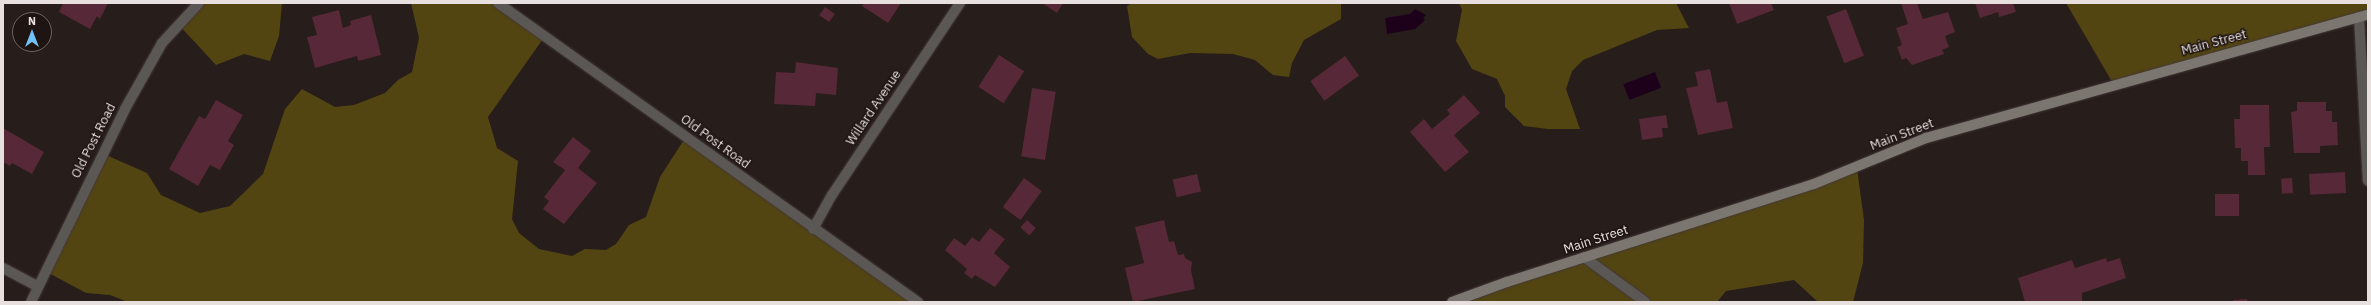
<!DOCTYPE html>
<style>
body{margin:0}
#map{position:relative;width:2371px;height:305px;overflow:hidden;background:#271d1b;font-family:"IBM Plex Sans",sans-serif}
div>[style]{position:absolute}
.forest>*{inset:0;background:#534512}
.water>*{inset:0;background:#1d011b;transform-origin:0 0}
.building>*{inset:0;background:#572837;transform-origin:0 0}
.roads{filter:drop-shadow(0 0 1px #423836) drop-shadow(0 0 1px #423836)}
.service>*{height:10px;margin:-5px;padding:0 5px;transform-origin:5px;border-radius:5px;background:#5b5754}
.minor>*{height:10px;margin:-5px;padding:0 5px;transform-origin:5px;border-radius:5px;background:#5b5754}
.tertiary>*{height:10px;margin:-5px;padding:0 5px;transform-origin:5px;border-radius:5px;background:#5b5754}
.secondary>*{height:10px;margin:-5px;padding:0 5px;transform-origin:5px;border-radius:5px;background:#7c7671}
span{translate:-50% -50%;white-space:nowrap;text-align:center;line-height:1.15;-webkit-text-stroke:3px #1e1412;paint-order:stroke}
.street-label{font-size:13px;color:#e7e0de}
.frame{position:absolute;inset:0;border:4px solid #e7e0de;pointer-events:none}
.north{position:absolute;left:12px;top:12px;width:40px;height:40px;box-sizing:border-box;background:#1e1412;border:1px solid #6e6664;border-radius:50%;rotate:0deg;font-size:11px;font-weight:700;line-height:16px;text-align:center;color:#e7e0de}
.north::after{content:'';display:block;margin:auto;width:14px;height:18px;background:#72c1f5;clip-path:polygon(50% 0,100% 100%,50% 72%,0 100%)}
</style>
<div id="map">
<div class="forest">
<i style="clip-path:polygon(199px 3px,282px 3px,279px 36px,270px 61px,244px 54px,216px 65px,178px 24px)"></i>
<i style="clip-path:polygon(411px 3px,503px 3px,545px 36px,488px 117px,497px 148px,518px 161px,512px 219px,519px 233px,539px 249px,572px 256px,585px 249px,606px 250px,616px 244px,629px 225px,646px 217px,660px 177px,687px 135px,921px 302px,128px 302px,110px 295px,86px 293px,45px 271px,106px 155px,147px 173px,161px 195px,200px 213px,230px 206px,263px 174px,285px 109px,302px 89px,335px 107px,354px 105px,385px 93px,398px 80px,412px 72px,419px 38px)"></i>
<i style="clip-path:polygon(1132px 3px,1341px 3px,1341px 19px,1304px 40px,1292px 63px,1289px 77px,1273px 75px,1255px 60px,1233px 54px,1190px 53px,1158px 59px,1148px 54px,1132px 37px,1127px 6px)"></i>
<i style="clip-path:polygon(1459px 3px,1676px 3px,1689px 28px,1657px 30px,1583px 60px,1572px 71px,1566px 89px,1580px 129px,1548px 129px,1524px 126px,1505px 107px,1505px 96px,1497px 79px,1472px 69px,1456px 41px,1462px 10px)"></i>
<i style="clip-path:polygon(2066px 3px,2368px 3px,2368px 13px,2114px 85px)"></i>
<i style="clip-path:polygon(1857px 168px,1864px 220px,1863px 263px,1853px 302px,1818px 302px,1794px 280px,1726px 291px,1717px 302px,1443px 302px)"></i>
</div>
<div class="water">
<i style="clip-path:polygon(1415px 9px,1426px 15px,1423px 18px,1425px 20px,1415px 29px,1387px 34px,1385px 18px,1410px 14px)"></i>
<i style="left:1655px;top:72px;width:17px;height:34px;rotate:69deg"></i>
</div>
<div class="building">
<i style="clip-path:polygon(63px 3px,108px 3px,100px 19px,97px 16px,90px 29px,59px 12px)"></i>
<i style="clip-path:polygon(864px 3px,901px 3px,888px 23px,862px 6px)"></i>
<i style="clip-path:polygon(1042px 3px,1063px 3px,1057px 13px)"></i>
<i style="clip-path:polygon(1729px 3px,1771px 3px,1774px 10px,1737px 24px)"></i>
<i style="clip-path:polygon(1901px 3px,1917px 3px,1923px 19px,1948px 12px,1955px 32px,1945px 36px,1949px 47px,1942px 50px,1944px 54px,1912px 65px,1906px 58px,1902px 60px,1897px 47px,1902px 45px,1896px 28px,1908px 24px)"></i>
<i style="clip-path:polygon(1975px 3px,2013px 3px,2016px 12px,1999px 17px,1998px 12px,1980px 18px)"></i>
<i style="left:825px;top:7px;width:12px;height:10px;rotate:35deg"></i>
<i style="left:1846px;top:9px;width:50px;height:21px;rotate:69deg"></i>
<i style="clip-path:polygon(339px 10px,343px 28px,351px 25px,350px 21px,371px 15px,381px 55px,358px 61px,357px 56px,315px 68px,307px 37px,317px 35px,312px 17px)"></i>
<i style="left:999px;top:55px;width:30px;height:38px;rotate:33deg"></i>
<i style="left:1345px;top:56px;width:24px;height:43px;rotate:54deg"></i>
<i style="clip-path:polygon(796px 62px,838px 68px,836px 95px,816px 93px,815px 106px,774px 104px,776px 72px,795px 73px)"></i>
<i style="clip-path:polygon(1710px 69px,1717px 103px,1727px 101px,1733px 128px,1698px 135px,1686px 88px,1698px 86px,1695px 72px)"></i>
<i style="left:1032px;top:88px;width:24px;height:69px;rotate:9deg"></i>
<i style="clip-path:polygon(1464px 95px,1480px 113px,1454px 135px,1469px 152px,1445px 172px,1410px 132px,1424px 119px,1432px 129px,1450px 114px,1447px 110px)"></i>
<i style="clip-path:polygon(216px 100px,243px 115px,228px 141px,234px 145px,220px 170px,210px 165px,198px 186px,169px 169px,199px 116px,205px 119px)"></i>
<i style="clip-path:polygon(2297px 102px,2326px 102px,2326px 111px,2332px 111px,2332px 122px,2337px 122px,2338px 145px,2320px 146px,2320px 153px,2294px 153px,2291px 112px,2297px 111px)"></i>
<i style="clip-path:polygon(2240px 105px,2269px 105px,2270px 147px,2264px 147px,2265px 175px,2248px 175px,2248px 161px,2241px 161px,2241px 148px,2235px 148px,2234px 119px,2240px 119px)"></i>
<i style="clip-path:polygon(1666px 115px,1668px 128px,1662px 128px,1663px 137px,1642px 140px,1639px 119px)"></i>
<i style="clip-path:polygon(3px 128px,44px 152px,32px 174px,12px 163px,10px 166px,3px 162px)"></i>
<i style="clip-path:polygon(573px 137px,591px 151px,578px 168px,597px 183px,564px 224px,543px 209px,549px 201px,544px 197px,565px 170px,553px 162px)"></i>
<i style="left:2345px;top:172px;width:21px;height:36px;rotate:87deg"></i>
<i style="left:1197px;top:174px;width:18px;height:25px;rotate:77deg"></i>
<i style="left:1024px;top:178px;width:22px;height:36px;rotate:36deg"></i>
<i style="left:2292px;top:178px;width:15px;height:11px;rotate:86deg"></i>
<i style="left:2239px;top:194px;width:22px;height:24px;rotate:90deg"></i>
<i style="left:1027px;top:220px;width:12px;height:10px;rotate:42deg"></i>
<i style="clip-path:polygon(1164px 220px,1169px 242px,1174px 241px,1178px 255px,1184px 254px,1185px 258px,1192px 262px,1191px 270px,1195px 289px,1133px 302px,1125px 268px,1144px 263px,1135px 227px)"></i>
<i style="clip-path:polygon(990px 228px,1005px 239px,994px 253px,1010px 267px,995px 287px,975px 275px,972px 279px,964px 273px,967px 269px,945px 250px,954px 238px,965px 246px,972px 237px,979px 242px)"></i>
<i style="clip-path:polygon(2106px 258px,2107px 262px,2120px 258px,2126px 278px,2082px 293px,2082px 302px,2025px 302px,2018px 278px,2072px 260px,2075px 268px)"></i>
<i style="clip-path:polygon(2247px 299px,2248px 302px,2233px 302px,2233px 300px)"></i>
</div>
<div class="roads">
<div class="service">
<i style="left:2359px;top:17px;width:164px;rotate:86.9deg"></i>
<i style="left:1584px;top:257px;width:76px;rotate:36.4deg"></i>
</div>
<div class="minor">
<i style="left:813px;top:229px;width:39px;rotate:-61deg"></i>
<i style="left:832px;top:195px;width:231px;rotate:-56.3deg"></i>
<i style="left:3px;top:268px;width:40px;rotate:28deg"></i>
</div>
<div class="tertiary">
<i style="left:498px;top:3px;width:516px;rotate:35.45deg"></i>
<i style="left:31px;top:302px;width:215px;rotate:-64deg"></i>
<i style="left:125px;top:109px;width:76px;rotate:-60.7deg"></i>
<i style="left:162px;top:43px;width:54px;rotate:-47.2deg"></i>
</div>
<div class="secondary">
<i style="left:1452px;top:302px;width:59px;rotate:-20deg"></i>
<i style="left:1507px;top:282px;width:322px;rotate:-17.7deg"></i>
<i style="left:1814px;top:184px;width:121px;rotate:-22.3deg"></i>
<i style="left:1926px;top:138px;width:459px;rotate:-15.6deg"></i>
</div>
</div>
<div class="street-label">
<span style="left:2214px;top:43px;rotate:-15deg">Main Street</span>
<span style="left:874px;top:108px;rotate:-56deg">Willard Avenue</span>
<span style="left:1902px;top:135px;rotate:-21deg">Main Street</span>
<span style="left:94px;top:141px;rotate:-63deg">Old Post Road</span>
<span style="left:715px;top:142px;rotate:36deg">Old Post Road</span>
<span style="left:1596px;top:240px;rotate:-18deg">Main Street</span>
</div>
<div class="frame"></div>
<div class="north">N</div>
</div>
